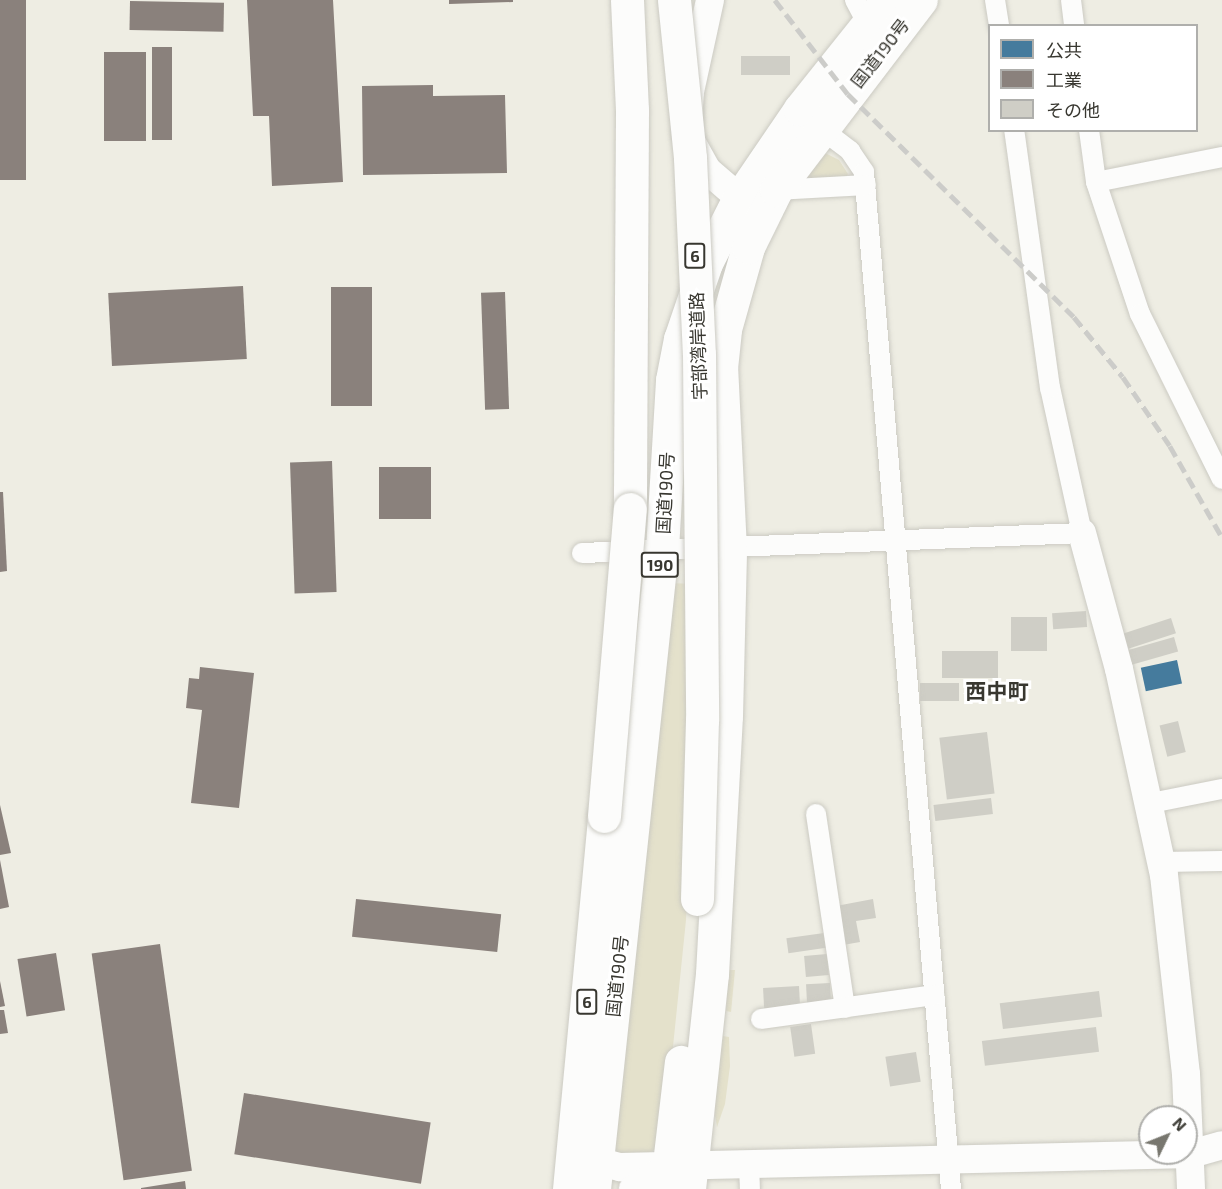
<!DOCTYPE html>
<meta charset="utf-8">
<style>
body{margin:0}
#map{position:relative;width:1222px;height:1189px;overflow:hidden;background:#eeede3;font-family:"Exo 2","Noto Sans JP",sans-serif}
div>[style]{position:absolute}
.green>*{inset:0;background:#e4e1cb}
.public>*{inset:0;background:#457b9d;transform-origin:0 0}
.industry>*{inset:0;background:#8a817c;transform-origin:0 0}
.building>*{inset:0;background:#cfcec6;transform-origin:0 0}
.roads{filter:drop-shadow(0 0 2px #cbcac2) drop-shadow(0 0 2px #cbcac2)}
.street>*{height:20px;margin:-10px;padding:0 10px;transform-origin:10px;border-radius:10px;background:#fcfcfb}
.secondary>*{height:28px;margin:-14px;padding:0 14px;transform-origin:14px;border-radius:14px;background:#fcfcfb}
.highway>*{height:33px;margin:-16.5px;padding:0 16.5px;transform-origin:16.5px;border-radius:16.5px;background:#fcfcfb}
.rail>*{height:4.5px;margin-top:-2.25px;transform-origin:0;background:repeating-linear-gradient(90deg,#ccccc9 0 12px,transparent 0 18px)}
.bridges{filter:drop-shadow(0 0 2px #cbcac2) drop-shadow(0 0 2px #cbcac2)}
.highway-bridge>*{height:33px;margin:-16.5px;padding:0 16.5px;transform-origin:16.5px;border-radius:16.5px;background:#fcfcfb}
span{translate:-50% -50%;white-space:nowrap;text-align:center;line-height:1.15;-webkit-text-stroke:6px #fff;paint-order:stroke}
.shield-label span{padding:2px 4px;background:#fff;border:2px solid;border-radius:4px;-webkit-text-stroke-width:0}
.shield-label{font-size:16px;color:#383730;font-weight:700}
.street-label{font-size:18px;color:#383730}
.quarter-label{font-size:21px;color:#383730;font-weight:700}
.legend{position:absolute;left:988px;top:24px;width:210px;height:108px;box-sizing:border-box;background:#fff;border:2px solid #afafac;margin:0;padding:8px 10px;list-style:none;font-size:18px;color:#383730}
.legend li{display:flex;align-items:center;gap:12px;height:30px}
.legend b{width:30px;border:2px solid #afafac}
.north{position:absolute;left:1138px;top:1105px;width:60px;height:60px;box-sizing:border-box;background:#fff;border:2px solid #afafac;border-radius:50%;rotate:47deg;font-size:16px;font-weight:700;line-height:24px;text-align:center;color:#383730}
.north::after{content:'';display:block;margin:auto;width:21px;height:27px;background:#78776f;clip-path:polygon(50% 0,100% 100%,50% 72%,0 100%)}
</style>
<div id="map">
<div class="green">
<i style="clip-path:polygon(821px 151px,839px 160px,848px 174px,844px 180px,802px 184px)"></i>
<i style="clip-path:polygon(671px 583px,692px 584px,692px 767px,686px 920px,663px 1144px,644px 1156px,610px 1152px)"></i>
<i style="clip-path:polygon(729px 970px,735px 970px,731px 1012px,726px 1011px)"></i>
<i style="clip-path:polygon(723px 1036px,729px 1037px,730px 1066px,725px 1104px,717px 1127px,714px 1109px)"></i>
</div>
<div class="public">
<i style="left:1177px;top:660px;width:24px;height:37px;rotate:78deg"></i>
</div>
<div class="industry">
<i style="left:0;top:0;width:26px;height:180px"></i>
<i style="clip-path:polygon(247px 0,333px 0,343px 182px,272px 186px,269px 116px,253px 116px)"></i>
<i style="clip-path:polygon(449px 0,513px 0,513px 2px,449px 4px)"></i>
<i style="left:130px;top:1px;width:94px;height:29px;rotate:1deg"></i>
<i style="left:152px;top:47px;width:20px;height:93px"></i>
<i style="left:104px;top:52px;width:42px;height:89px"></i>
<i style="clip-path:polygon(433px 85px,433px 96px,505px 95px,507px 173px,363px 175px,362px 86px)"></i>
<i style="left:243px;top:286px;width:73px;height:135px;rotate:87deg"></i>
<i style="left:331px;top:287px;width:41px;height:119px"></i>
<i style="left:505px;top:292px;width:117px;height:24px;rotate:88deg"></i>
<i style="left:332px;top:461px;width:131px;height:42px;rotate:88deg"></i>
<i style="left:379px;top:467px;width:52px;height:52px"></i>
<i style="clip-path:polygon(0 492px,3px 492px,7px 571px,0 572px)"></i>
<i style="clip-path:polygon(200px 667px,254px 673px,239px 808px,191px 803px,202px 710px,186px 708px,189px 678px,199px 679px)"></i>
<i style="clip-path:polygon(0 805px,11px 853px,0 855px)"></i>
<i style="clip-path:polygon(0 860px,9px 907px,0 909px)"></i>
<i style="left:356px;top:899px;width:146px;height:38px;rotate:6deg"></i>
<i style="left:160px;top:944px;width:229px;height:69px;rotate:82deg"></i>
<i style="left:56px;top:953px;width:58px;height:39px;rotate:81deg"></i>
<i style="clip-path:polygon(0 981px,5px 1006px,0 1007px)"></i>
<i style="clip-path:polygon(0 1010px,4px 1010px,8px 1033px,0 1034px)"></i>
<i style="left:244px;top:1093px;width:189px;height:62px;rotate:9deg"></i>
<i style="clip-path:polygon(185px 1181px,186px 1189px,141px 1189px,141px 1188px)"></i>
</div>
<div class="building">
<i style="left:790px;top:56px;width:19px;height:49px;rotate:90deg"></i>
<i style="left:1086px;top:611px;width:16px;height:34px;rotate:86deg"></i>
<i style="left:1011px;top:617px;width:36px;height:34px"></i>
<i style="left:1171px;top:618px;width:16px;height:50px;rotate:72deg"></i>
<i style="left:1174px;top:637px;width:15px;height:50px;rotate:74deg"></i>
<i style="left:942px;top:651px;width:56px;height:27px"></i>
<i style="left:959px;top:683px;width:18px;height:39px;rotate:90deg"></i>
<i style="left:1178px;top:721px;width:32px;height:19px;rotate:76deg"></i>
<i style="left:987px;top:732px;width:62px;height:48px;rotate:83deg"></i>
<i style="left:991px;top:798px;width:16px;height:58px;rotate:83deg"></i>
<i style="clip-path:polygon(873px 899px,876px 918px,856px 921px,860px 942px,843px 945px,836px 906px)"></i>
<i style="left:824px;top:933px;width:15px;height:38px;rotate:82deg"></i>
<i style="left:827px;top:954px;width:21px;height:23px;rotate:85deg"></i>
<i style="left:830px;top:983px;width:21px;height:24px;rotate:87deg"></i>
<i style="left:799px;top:986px;width:22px;height:36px;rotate:87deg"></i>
<i style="left:1099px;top:991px;width:26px;height:100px;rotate:83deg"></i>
<i style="left:811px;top:1024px;width:30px;height:21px;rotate:82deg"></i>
<i style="left:1096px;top:1027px;width:25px;height:115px;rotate:83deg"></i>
<i style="left:916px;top:1052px;width:30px;height:31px;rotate:81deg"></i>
</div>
<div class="roads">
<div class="street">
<i style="left:855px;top:0;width:34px;rotate:62deg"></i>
<i style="left:995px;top:0;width:26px;rotate:81deg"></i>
<i style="left:1071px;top:0;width:26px;rotate:83deg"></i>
<i style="left:820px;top:128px;width:38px;rotate:37deg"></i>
<i style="left:850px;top:151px;width:25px;rotate:56deg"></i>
<i style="left:864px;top:172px;width:1021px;rotate:85.11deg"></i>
<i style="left:1089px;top:130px;width:52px;rotate:82.3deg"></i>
<i style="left:1096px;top:182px;width:139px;rotate:71.6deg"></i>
<i style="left:1140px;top:314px;width:184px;rotate:63.6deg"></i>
<i style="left:1096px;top:182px;width:128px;rotate:-11.2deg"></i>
<i style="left:776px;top:190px;width:90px;rotate:-3.2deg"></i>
<i style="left:582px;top:553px;width:500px;rotate:-2.29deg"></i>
<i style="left:1082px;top:533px;width:148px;rotate:-102.4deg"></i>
<i style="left:1050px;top:388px;width:260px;rotate:-97.9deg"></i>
<i style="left:1151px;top:803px;width:72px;rotate:-11.2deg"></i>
<i style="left:816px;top:814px;width:196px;rotate:81.5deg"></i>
<i style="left:1162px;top:862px;width:60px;rotate:-1deg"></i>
<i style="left:761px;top:1019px;width:175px;rotate:-7.9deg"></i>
<i style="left:749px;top:1163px;width:26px;rotate:88deg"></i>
</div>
<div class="secondary">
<i style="left:710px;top:0;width:94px;rotate:102.3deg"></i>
<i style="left:690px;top:92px;width:42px;rotate:94.1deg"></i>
<i style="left:687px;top:134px;width:41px;rotate:60.9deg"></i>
<i style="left:707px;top:170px;width:66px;rotate:40.7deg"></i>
<i style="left:1082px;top:533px;width:141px;rotate:74.8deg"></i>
<i style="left:1119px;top:669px;width:211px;rotate:77.7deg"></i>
<i style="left:1164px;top:875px;width:200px;rotate:83.7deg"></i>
<i style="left:1186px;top:1074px;width:115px;rotate:87.5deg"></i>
<i style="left:582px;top:1145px;width:22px;rotate:47deg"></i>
<i style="left:597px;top:1161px;width:24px;rotate:15deg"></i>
<i style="left:620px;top:1167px;width:571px;rotate:-1.3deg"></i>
<i style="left:1191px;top:1154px;width:32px;rotate:-16deg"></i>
<i style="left:633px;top:1189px;width:43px;rotate:-32.6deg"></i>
</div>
<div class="highway">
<i style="left:627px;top:0;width:110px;rotate:87.4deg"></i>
<i style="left:632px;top:110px;width:399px;rotate:90.3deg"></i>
<i style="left:569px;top:1189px;width:375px;rotate:-84.6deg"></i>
<i style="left:594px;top:1189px;width:644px;rotate:-83.94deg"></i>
<i style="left:662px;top:549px;width:169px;rotate:-86.6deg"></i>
<i style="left:672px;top:380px;width:42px;rotate:-79deg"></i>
<i style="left:680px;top:339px;width:80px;rotate:-71.1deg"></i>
<i style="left:706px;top:263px;width:71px;rotate:-63.1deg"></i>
<i style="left:738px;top:200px;width:110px;rotate:-55.7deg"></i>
<i style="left:800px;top:109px;width:139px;rotate:-51.4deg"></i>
<i style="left:666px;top:1189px;width:128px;rotate:-83.3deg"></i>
<i style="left:689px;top:1189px;width:216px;rotate:-83.9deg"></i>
<i style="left:712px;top:974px;width:258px;rotate:-86.9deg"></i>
<i style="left:726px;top:716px;width:167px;rotate:-88.6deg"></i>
<i style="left:730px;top:549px;width:181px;rotate:-92.8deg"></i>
<i style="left:721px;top:368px;width:39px;rotate:-84deg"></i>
<i style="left:725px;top:329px;width:85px;rotate:-74.3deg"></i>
<i style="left:748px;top:247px;width:64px;rotate:-63.8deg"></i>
<i style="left:776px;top:190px;width:239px;rotate:-52.7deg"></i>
</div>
</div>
<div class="rail">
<i style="left:775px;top:0;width:119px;rotate:52.2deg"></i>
<i style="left:848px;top:94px;width:317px;rotate:44.6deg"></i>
<i style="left:1074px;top:317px;width:77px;rotate:50.8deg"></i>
<i style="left:1123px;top:377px;width:83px;rotate:55.7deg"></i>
<i style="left:1170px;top:446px;width:105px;rotate:60.3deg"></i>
</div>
<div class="bridges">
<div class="highway-bridge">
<i style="left:674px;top:0;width:159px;rotate:84.2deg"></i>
<i style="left:690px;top:158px;width:196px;rotate:87.4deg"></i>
<i style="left:699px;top:354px;width:366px;rotate:89.5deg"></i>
<i style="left:702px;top:720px;width:179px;rotate:91.6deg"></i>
<i style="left:604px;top:816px;width:308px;rotate:-85.2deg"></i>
</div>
</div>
<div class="shield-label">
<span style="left:695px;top:256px">6</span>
<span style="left:660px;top:565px">190</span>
<span style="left:587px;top:1002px">6</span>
</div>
<div class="street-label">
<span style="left:880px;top:53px;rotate:-52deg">国道190号</span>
<span style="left:698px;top:346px;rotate:-92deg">宇部湾岸道路</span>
<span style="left:665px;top:493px;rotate:-87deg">国道190号</span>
<span style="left:617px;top:976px;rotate:-84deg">国道190号</span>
</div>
<div class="quarter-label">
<span style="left:997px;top:691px">西中町</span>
</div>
<ul class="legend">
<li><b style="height:16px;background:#457b9d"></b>公共</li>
<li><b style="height:16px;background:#8a817c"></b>工業</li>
<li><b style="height:16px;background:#cfcec6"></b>その他</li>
</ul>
<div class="north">N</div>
</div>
